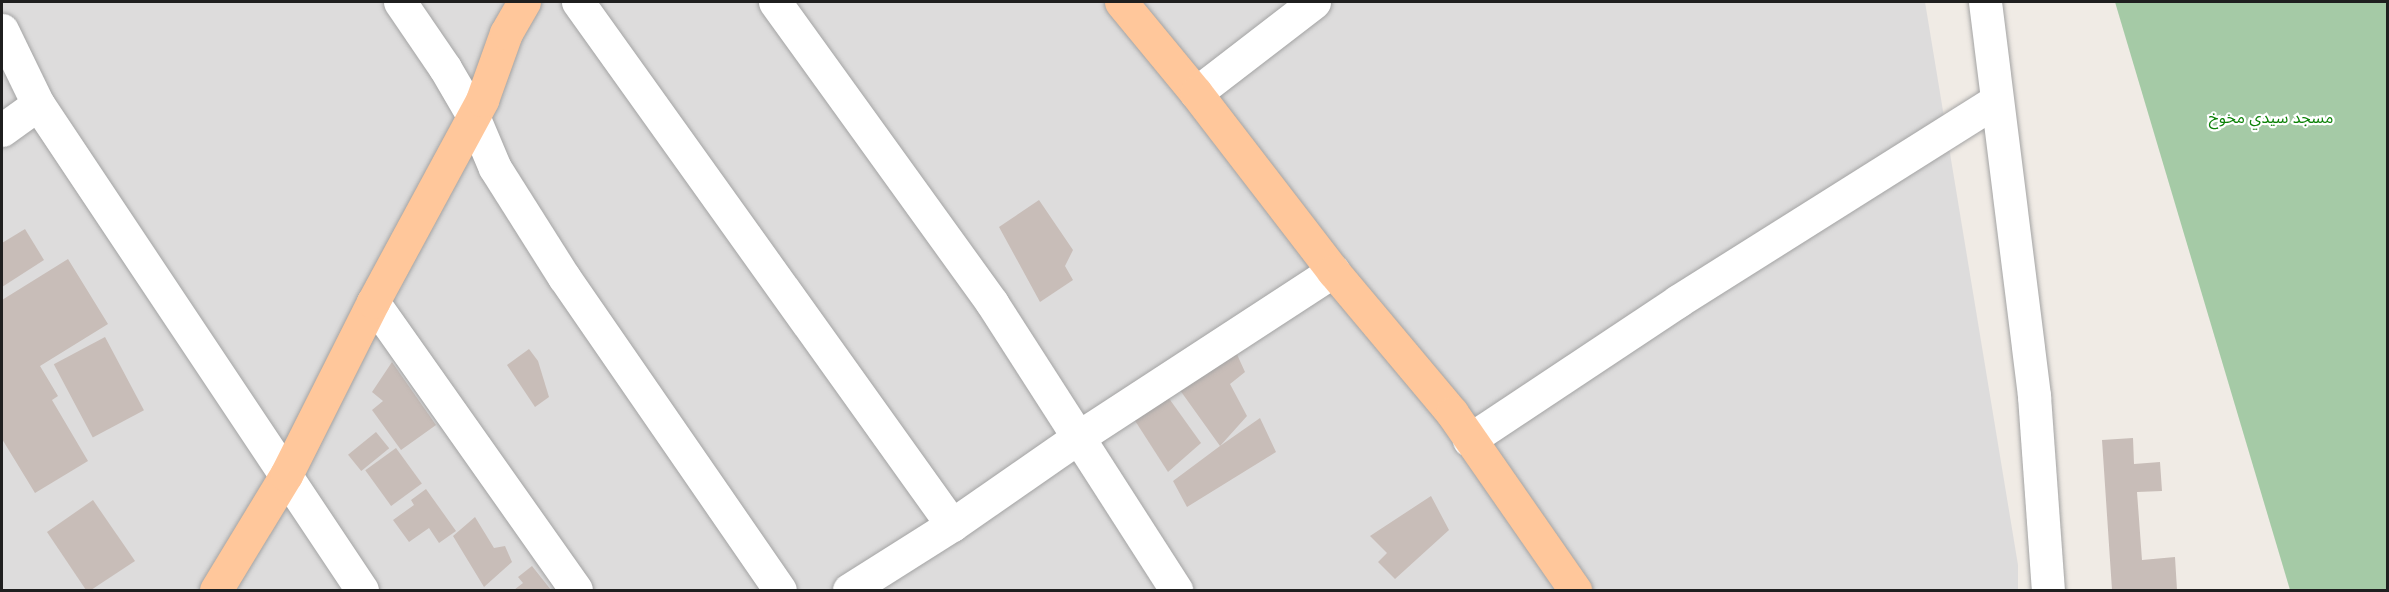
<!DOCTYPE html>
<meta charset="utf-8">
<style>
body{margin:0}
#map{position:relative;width:2389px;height:592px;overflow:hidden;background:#f0ebe5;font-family:"Fira Sans","Noto Sans Arabic",sans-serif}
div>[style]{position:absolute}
.residential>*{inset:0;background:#dddcdc}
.cemetery>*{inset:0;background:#a5caa6}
.building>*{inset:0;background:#c8bdb8;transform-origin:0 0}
.roads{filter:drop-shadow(0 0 2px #a3a3a3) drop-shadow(0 0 2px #a3a3a3)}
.minor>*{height:33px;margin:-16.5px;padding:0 16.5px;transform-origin:16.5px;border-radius:16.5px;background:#fff}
.major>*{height:33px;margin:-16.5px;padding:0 16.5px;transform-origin:16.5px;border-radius:16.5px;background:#ffc79b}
span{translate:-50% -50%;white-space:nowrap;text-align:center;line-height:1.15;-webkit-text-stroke:4.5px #fff;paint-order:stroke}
.park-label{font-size:16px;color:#0d8208}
.frame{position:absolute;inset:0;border:3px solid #1f1f1f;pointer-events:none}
</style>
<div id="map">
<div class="residential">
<i style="clip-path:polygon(2px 2px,1925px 2px,2018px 565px,2018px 590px,2px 590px)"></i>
</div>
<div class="cemetery">
<i style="clip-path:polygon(2115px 2px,2387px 2px,2387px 590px,2290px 590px)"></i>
</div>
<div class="building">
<i style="clip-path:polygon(1039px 200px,1073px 250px,1065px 266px,1073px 280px,1040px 302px,999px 227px)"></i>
<i style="clip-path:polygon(25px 229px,44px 260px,2px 287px,2px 243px)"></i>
<i style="clip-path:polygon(68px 259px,108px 324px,40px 366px,58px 396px,52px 400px,88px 461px,35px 493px,2px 439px,2px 300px)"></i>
<i style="left:105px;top:337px;width:83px;height:58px;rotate:62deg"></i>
<i style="clip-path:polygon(529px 349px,538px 361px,549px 397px,535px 407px,507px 365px)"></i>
<i style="clip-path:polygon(1235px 350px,1245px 372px,1230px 384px,1247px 416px,1220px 446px,1260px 418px,1276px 452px,1187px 507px,1173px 481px,1220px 446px,1177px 386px)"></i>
<i style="clip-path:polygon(392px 362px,436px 425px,401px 450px,372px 410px,383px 401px,372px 392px)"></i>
<i style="clip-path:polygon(1168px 397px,1201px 443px,1168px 472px,1132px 416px)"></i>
<i style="left:376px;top:432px;width:21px;height:36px;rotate:51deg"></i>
<i style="clip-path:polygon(2133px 438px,2134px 464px,2160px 462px,2162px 491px,2137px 492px,2142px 560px,2175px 557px,2177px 590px,2112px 590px,2102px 440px)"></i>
<i style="left:396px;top:448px;width:44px;height:38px;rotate:54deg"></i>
<i style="clip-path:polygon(426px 489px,456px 531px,439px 543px,429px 528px,409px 542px,393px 520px,414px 505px,411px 500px)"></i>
<i style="clip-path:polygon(1431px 496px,1449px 530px,1395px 579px,1378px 562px,1387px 553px,1370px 536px)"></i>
<i style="clip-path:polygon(93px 500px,135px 561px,91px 590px,86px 590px,47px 532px)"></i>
<i style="clip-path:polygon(475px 517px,494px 548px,505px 546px,512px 562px,484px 587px,453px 536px)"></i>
<i style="clip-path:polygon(532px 566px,551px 590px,514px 590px,523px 583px,518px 577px)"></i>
</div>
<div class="roads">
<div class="minor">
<i style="left:400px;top:2px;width:80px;rotate:55.7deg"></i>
<i style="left:445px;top:68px;width:56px;rotate:59.7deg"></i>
<i style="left:473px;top:116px;width:56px;rotate:67.1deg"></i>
<i style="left:495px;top:168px;width:129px;rotate:57.7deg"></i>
<i style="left:564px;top:277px;width:380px;rotate:55.4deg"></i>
<i style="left:578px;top:2px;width:643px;rotate:54.43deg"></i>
<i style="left:775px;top:2px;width:371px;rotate:54.2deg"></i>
<i style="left:992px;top:303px;width:341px;rotate:57.3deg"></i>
<i style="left:1985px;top:2px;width:397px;rotate:82.9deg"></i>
<i style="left:2034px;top:396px;width:195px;rotate:85.9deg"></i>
<i style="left:2px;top:30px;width:82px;rotate:64.1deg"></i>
<i style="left:38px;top:104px;width:584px;rotate:56.31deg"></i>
<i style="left:1196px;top:93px;width:149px;rotate:-37.6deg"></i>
<i style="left:2px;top:130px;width:44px;rotate:-35.8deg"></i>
<i style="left:373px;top:302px;width:352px;rotate:54.8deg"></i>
<i style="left:1469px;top:440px;width:251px;rotate:-33.6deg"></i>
<i style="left:1678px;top:301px;width:375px;rotate:-32.2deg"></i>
<i style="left:849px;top:590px;width:122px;rotate:-32.3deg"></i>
<i style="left:952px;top:525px;width:152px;rotate:-34.8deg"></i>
<i style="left:1077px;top:438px;width:306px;rotate:-33.1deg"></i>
</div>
<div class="major">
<i style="left:1121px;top:2px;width:118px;rotate:50.5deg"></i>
<i style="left:1196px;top:93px;width:225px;rotate:52.4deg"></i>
<i style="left:1333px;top:271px;width:185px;rotate:50deg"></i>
<i style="left:1452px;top:413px;width:216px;rotate:55.2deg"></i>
<i style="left:216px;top:590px;width:135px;rotate:-58.7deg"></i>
<i style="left:286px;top:475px;width:194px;rotate:-63.3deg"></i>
<i style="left:373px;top:302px;width:230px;rotate:-61.6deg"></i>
<i style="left:482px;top:100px;width:71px;rotate:-70.3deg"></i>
<i style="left:506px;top:33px;width:36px;rotate:-60deg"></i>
</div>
</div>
<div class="park-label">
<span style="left:2271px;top:118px">مسجد سيدي مخوخ</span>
</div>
<div class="frame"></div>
</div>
